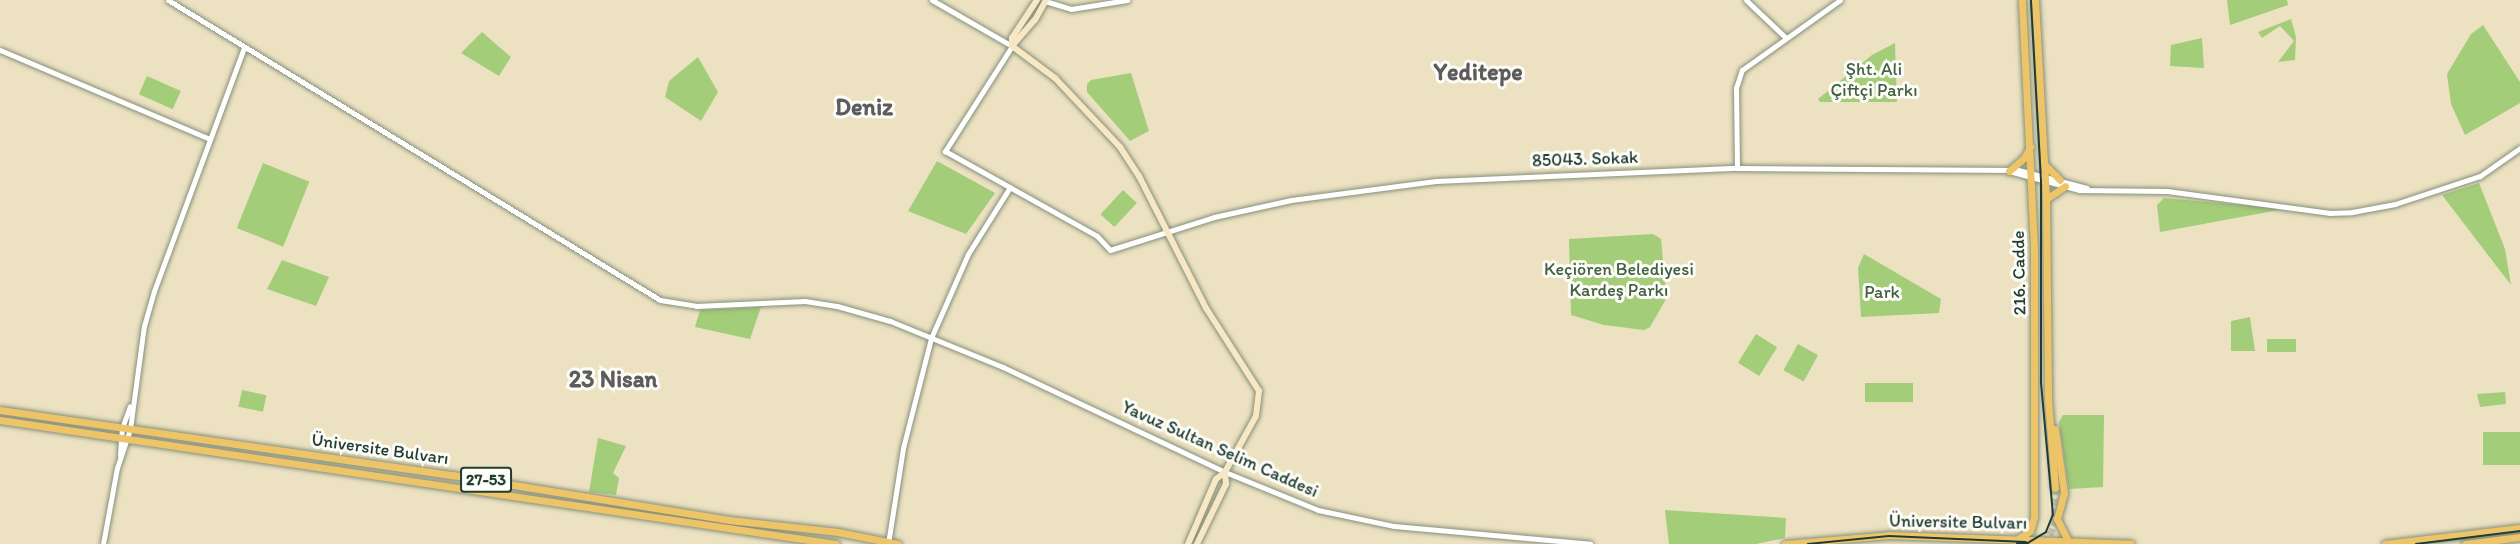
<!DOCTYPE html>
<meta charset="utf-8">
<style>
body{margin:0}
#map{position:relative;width:2520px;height:544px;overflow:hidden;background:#ece2c2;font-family:Itim,sans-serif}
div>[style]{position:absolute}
.green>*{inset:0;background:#a3cd79;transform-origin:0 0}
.primary-tunnel>*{height:7px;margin-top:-3.5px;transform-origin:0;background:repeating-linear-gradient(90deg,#c3c1a6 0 7px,transparent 0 10.5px)}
.roads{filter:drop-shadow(0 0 2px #86907b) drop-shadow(0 0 2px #86907b)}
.tertiary>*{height:5px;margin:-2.5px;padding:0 2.5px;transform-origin:2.5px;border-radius:2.5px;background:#fff}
.secondary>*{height:6px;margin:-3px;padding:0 3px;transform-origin:3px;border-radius:3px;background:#f8e7c3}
.primary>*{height:7px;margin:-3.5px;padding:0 3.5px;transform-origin:3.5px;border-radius:3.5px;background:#eec469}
.tram>*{height:1.5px;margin:-0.75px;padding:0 0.75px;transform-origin:0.75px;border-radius:0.75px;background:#1f3d34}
span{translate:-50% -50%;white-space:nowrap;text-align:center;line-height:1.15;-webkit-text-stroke:6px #fdfcf7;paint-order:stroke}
.shield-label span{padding:2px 4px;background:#fdfcf7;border:2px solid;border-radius:4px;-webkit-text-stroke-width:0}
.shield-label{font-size:16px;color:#1f3d34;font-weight:700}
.park-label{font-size:18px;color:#406145}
.street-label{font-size:18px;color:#1f3d34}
.district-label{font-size:24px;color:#5c5b5e;font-weight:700}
</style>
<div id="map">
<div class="green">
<i style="clip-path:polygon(2227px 0,2287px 0,2288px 5px,2230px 25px)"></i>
<i style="clip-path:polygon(2291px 19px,2296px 37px,2295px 60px,2278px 62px,2294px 41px,2280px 26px,2262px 38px,2258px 32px)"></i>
<i style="clip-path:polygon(2483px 25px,2520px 82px,2520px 103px,2465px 135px,2451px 104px,2447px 74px,2471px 34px)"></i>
<i style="clip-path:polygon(482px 32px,511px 57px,499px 76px,461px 53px)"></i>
<i style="clip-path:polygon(2202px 38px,2204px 68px,2170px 66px,2171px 45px)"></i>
<i style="clip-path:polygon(1895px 43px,1897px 102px,1820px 102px,1818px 99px,1872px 55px)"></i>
<i style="clip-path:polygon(698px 57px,718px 92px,701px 121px,665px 97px,669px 81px)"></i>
<i style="clip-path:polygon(1131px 73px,1149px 131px,1130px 141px,1087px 92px,1087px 84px,1091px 80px)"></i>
<i style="left:147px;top:76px;width:37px;height:20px;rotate:24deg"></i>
<i style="clip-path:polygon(937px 161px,995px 193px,966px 234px,908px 211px)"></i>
<i style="left:263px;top:163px;width:50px;height:70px;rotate:22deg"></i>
<i style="clip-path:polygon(2479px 183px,2505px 249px,2511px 285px,2442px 195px)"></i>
<i style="left:1123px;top:190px;width:19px;height:33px;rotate:43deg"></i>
<i style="clip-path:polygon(2164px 198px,2284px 209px,2160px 232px,2157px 205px)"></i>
<i style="clip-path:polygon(1653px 234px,1661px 239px,1666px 292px,1665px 301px,1650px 327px,1644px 330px,1604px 325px,1571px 315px,1569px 239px)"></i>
<i style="clip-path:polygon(1864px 254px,1941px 299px,1939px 313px,1861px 317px,1858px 268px)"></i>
<i style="clip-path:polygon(282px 260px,329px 277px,316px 306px,267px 289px)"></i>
<i style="clip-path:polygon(761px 307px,750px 339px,695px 327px,700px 310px)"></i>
<i style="clip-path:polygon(2250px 317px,2255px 351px,2231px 351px,2231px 321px)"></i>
<i style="left:1756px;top:334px;width:25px;height:34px;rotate:32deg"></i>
<i style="left:2296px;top:339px;width:13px;height:29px;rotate:90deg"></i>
<i style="left:1798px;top:344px;width:23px;height:30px;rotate:29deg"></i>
<i style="left:1913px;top:383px;width:19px;height:48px;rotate:90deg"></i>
<i style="left:242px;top:390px;width:25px;height:17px;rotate:12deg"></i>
<i style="clip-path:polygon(2505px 392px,2506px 404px,2480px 407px,2477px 394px)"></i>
<i style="clip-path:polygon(2063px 415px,2104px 415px,2103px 487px,2069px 489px,2059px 422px)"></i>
<i style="left:2520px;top:432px;width:33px;height:37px;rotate:90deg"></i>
<i style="clip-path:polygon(598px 438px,626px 446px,613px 473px,619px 478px,616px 495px,589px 492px)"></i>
<i style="clip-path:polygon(1665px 510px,1786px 518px,1785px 538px,1756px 544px,1669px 544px)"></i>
</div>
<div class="primary-tunnel">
<i style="left:2045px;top:544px;width:20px;rotate:-63deg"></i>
<i style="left:2054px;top:526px;width:38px;rotate:-88deg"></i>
</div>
<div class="roads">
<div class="tertiary">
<i style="left:168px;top:0;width:576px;rotate:31.37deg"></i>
<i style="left:660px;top:300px;width:36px;rotate:9deg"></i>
<i style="left:696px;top:306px;width:109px;rotate:-2.6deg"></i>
<i style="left:805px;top:301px;width:32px;rotate:9deg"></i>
<i style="left:837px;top:306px;width:55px;rotate:15.8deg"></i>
<i style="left:890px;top:321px;width:122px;rotate:22.2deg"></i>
<i style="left:1003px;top:367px;width:246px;rotate:25.3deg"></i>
<i style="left:1225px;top:472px;width:100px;rotate:22.2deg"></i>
<i style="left:1318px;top:510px;width:78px;rotate:11.9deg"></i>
<i style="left:1394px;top:526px;width:197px;rotate:5.2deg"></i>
<i style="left:932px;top:0;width:92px;rotate:29.9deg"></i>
<i style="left:1012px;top:46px;width:125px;rotate:122.5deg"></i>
<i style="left:945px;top:151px;width:174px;rotate:29.2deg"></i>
<i style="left:1097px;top:236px;width:19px;rotate:47deg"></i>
<i style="left:1110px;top:250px;width:109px;rotate:-17.6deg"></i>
<i style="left:1214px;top:217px;width:79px;rotate:-12.4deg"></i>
<i style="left:1291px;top:200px;width:146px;rotate:-7.5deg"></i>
<i style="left:1436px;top:181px;width:301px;rotate:-2.5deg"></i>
<i style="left:1737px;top:168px;width:281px;rotate:0.4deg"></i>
<i style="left:2018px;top:170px;width:71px;rotate:14.6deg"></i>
<i style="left:1746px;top:0;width:55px;rotate:43.5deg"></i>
<i style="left:1045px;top:1px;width:27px;rotate:17deg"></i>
<i style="left:1071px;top:9px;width:57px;rotate:-9.1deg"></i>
<i style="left:0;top:50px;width:228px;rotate:23deg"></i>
<i style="left:1737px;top:168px;width:80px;rotate:-90.7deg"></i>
<i style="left:1736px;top:88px;width:19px;rotate:-72deg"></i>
<i style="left:1742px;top:70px;width:120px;rotate:-35.5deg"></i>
<i style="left:2009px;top:171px;width:73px;rotate:15.2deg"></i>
<i style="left:2079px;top:190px;width:88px;rotate:0.7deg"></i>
<i style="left:2167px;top:191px;width:163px;rotate:7.7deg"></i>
<i style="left:2329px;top:213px;width:23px;rotate:-2deg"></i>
<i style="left:2352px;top:212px;width:44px;rotate:-10.5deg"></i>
<i style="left:2395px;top:204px;width:89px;rotate:-18.2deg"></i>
<i style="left:2480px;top:176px;width:49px;rotate:-35deg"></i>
<i style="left:120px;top:455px;width:27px;rotate:-86deg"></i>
<i style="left:122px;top:428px;width:23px;rotate:-70deg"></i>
<i style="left:103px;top:544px;width:77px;rotate:-79.6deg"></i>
<i style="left:117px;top:468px;width:41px;rotate:-71.6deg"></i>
<i style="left:130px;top:429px;width:104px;rotate:-82.3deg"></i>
<i style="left:144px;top:326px;width:36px;rotate:-74deg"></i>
<i style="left:154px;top:291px;width:259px;rotate:-69.7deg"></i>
<i style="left:888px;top:544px;width:97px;rotate:-81.1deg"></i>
<i style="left:903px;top:448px;width:114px;rotate:-75.7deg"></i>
<i style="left:931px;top:338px;width:92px;rotate:-66.2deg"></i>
<i style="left:968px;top:254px;width:79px;rotate:-57.9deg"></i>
</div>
<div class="secondary">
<i style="left:1012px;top:46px;width:54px;rotate:36.7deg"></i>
<i style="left:1055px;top:78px;width:95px;rotate:46.7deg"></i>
<i style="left:1120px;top:147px;width:35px;rotate:57deg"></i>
<i style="left:1139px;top:176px;width:148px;rotate:63.1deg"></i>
<i style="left:1206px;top:308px;width:98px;rotate:57.4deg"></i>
<i style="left:1259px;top:391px;width:25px;rotate:97deg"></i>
<i style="left:1256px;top:416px;width:64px;rotate:119deg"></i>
<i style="left:1225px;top:472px;width:11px;rotate:142deg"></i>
<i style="left:1216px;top:479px;width:71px;rotate:113.3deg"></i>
<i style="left:1012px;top:46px;width:35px;rotate:-49deg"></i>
<i style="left:1035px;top:20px;width:23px;rotate:-61deg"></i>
<i style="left:1012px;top:46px;width:8px;rotate:-90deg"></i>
<i style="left:1012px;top:38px;width:45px;rotate:-56.7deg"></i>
<i style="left:1197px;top:544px;width:67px;rotate:-64.2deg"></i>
<i style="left:1226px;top:484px;width:12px;rotate:-95deg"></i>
</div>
<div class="primary">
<i style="left:2035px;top:0;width:199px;rotate:86.8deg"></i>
<i style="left:2046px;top:199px;width:200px;rotate:89.4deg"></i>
<i style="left:2048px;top:399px;width:89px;rotate:85.5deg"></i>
<i style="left:2045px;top:165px;width:21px;rotate:45deg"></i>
<i style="left:2009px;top:171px;width:20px;rotate:-41deg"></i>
<i style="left:2024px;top:158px;width:13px;rotate:-61deg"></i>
<i style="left:2046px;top:199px;width:23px;rotate:-34deg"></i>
<i style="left:0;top:410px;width:457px;rotate:8.2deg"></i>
<i style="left:452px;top:475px;width:281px;rotate:9.2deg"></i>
<i style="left:729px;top:520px;width:110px;rotate:6.3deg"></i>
<i style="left:838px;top:532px;width:61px;rotate:11.3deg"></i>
<i style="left:0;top:420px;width:845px;rotate:8.44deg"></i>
<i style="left:2055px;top:429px;width:65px;rotate:82deg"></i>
<i style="left:2064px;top:493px;width:27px;rotate:105deg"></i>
<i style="left:2057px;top:519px;width:25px;rotate:63deg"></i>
<i style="left:2018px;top:539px;width:14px;rotate:-34deg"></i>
<i style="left:2030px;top:531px;width:15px;rotate:-74deg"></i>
<i style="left:2034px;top:517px;width:269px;rotate:-90deg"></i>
<i style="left:2034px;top:248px;width:248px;rotate:-92.8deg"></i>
<i style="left:1785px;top:544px;width:104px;rotate:-4.9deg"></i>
<i style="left:1889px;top:535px;width:242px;rotate:2.1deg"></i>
<i style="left:2385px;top:544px;width:136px;rotate:-6.8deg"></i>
<i style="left:2465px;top:544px;width:55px;rotate:-7.3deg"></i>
</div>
</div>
<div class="tram">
<i style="left:2017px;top:543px;width:11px"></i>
<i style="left:2028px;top:543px;width:21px;rotate:-31deg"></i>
<i style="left:2046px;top:532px;width:18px;rotate:-68deg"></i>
<i style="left:2053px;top:515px;width:134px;rotate:-95.2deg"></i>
<i style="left:2041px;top:382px;width:201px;rotate:-90deg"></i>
<i style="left:2041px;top:181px;width:181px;rotate:-93.2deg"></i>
<i style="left:1808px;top:544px;width:81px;rotate:-5.6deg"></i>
<i style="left:1889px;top:536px;width:137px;rotate:2.5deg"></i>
<i style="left:2416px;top:544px;width:105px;rotate:-7.1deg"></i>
</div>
<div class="shield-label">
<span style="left:486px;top:480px">27-53</span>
</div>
<div class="park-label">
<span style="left:1874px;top:80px">Şht. Ali<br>Çiftçi Parkı</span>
<span style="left:1619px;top:280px">Keçiören Belediyesi<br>Kardeş Parkı</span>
<span style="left:1882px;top:292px">Park</span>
</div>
<div class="street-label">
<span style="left:1585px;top:159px;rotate:-2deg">85043. Sokak</span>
<span style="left:2019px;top:273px;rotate:-91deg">216. Cadde</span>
<span style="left:380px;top:449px;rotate:8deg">Üniversite Bulvarı</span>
<span style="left:1220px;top:449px;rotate:24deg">Yavuz Sultan Selim Caddesi</span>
<span style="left:1958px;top:522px;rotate:1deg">Üniversite Bulvarı</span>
</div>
<div class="district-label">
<span style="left:1478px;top:72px">Yeditepe</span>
<span style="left:864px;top:107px">Deniz</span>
<span style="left:613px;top:379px">23 Nisan</span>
</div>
</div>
